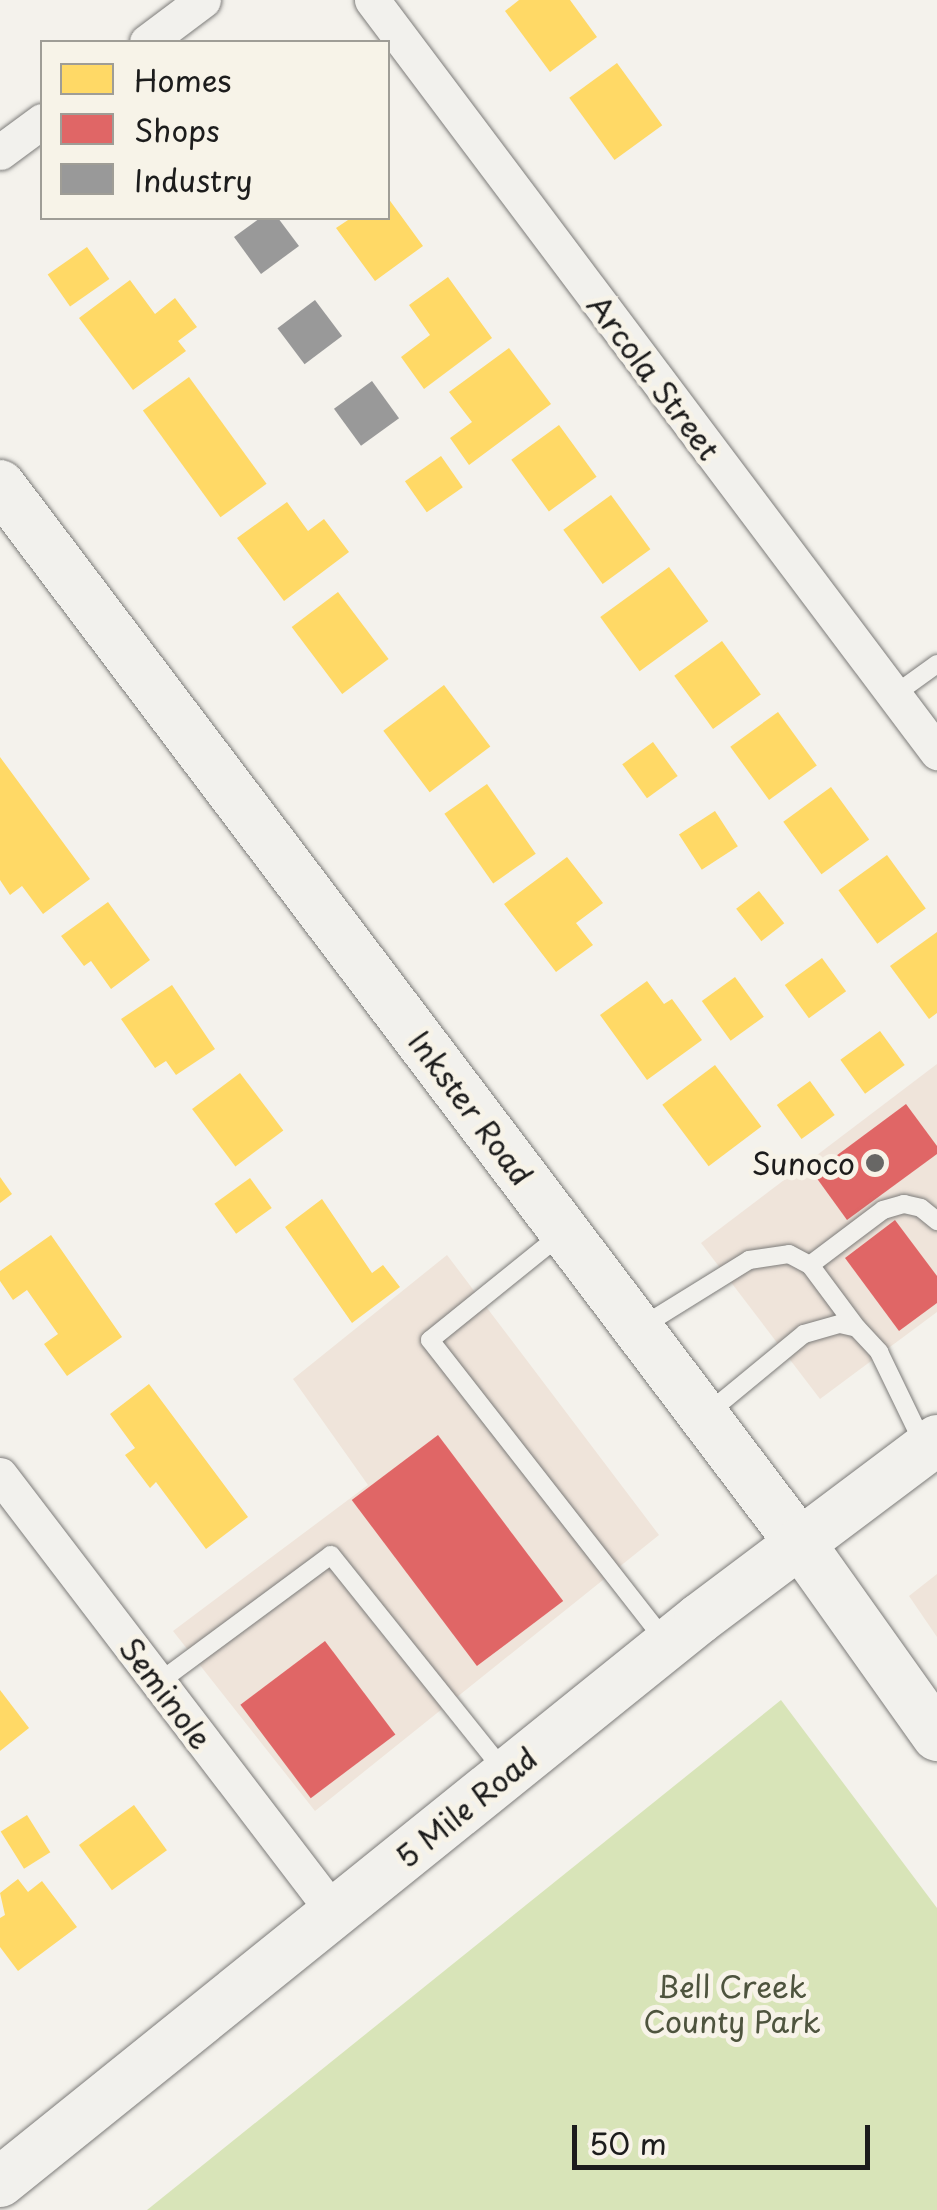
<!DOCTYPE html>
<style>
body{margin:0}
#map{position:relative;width:937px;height:2210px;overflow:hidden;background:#f4f2ec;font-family:"Playpen Sans",sans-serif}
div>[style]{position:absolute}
.built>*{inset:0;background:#efe4da}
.green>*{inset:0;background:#d8e4b8}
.homes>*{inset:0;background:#ffd966;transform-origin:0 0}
.shops>*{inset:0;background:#e06666;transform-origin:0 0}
.industry>*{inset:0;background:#999;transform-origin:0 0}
.roads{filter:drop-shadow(0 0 2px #7d7c7a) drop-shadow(0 0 2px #7d7c7a)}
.service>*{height:18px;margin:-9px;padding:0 9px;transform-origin:9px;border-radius:9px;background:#f2f1ed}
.minor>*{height:35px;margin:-17.5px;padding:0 17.5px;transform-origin:17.5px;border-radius:17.5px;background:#f2f1ed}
.secondary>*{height:50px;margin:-25px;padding:0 25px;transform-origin:25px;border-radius:25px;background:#f2f1ed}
.dots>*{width:28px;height:28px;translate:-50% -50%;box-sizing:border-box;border:5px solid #f7f3e8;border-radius:50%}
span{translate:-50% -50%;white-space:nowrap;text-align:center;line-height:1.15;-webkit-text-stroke:10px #f7f3e8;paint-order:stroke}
.street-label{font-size:30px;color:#1c1c1c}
.poi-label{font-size:30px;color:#1c1c1c}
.right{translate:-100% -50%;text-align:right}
.park-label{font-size:30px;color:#4e543e}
.legend{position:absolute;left:40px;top:40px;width:350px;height:180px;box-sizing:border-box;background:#f7f3e8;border:2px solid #9f9d96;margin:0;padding:12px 18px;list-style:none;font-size:30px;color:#1c1c1c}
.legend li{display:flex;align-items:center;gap:20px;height:50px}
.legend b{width:50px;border:2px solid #9f9d96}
.scale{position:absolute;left:572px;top:2125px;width:298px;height:45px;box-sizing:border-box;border:5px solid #1c1c1c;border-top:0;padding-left:12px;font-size:30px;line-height:35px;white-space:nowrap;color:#1c1c1c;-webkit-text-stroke:8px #f7f3e8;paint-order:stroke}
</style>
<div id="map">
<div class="built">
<i style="clip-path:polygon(937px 1064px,937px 1312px,820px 1399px,701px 1243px)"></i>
<i style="clip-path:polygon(447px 1255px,659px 1535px,315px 1811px,173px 1631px,368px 1485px,293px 1379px)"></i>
<i style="clip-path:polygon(937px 1574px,937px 1637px,909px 1596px)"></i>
</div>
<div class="green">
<i style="clip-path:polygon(781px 1700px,937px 1908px,937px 2210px,147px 2210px)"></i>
</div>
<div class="homes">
<i style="clip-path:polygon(519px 0,570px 0,597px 37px,550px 72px,505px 11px)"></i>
<i style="left:617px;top:63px;width:77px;height:59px;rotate:54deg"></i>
<i style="clip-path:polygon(388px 198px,423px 246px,375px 281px,336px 228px,351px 218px,388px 218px)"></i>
<i style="left:87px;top:247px;width:39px;height:48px;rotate:55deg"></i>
<i style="clip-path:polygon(448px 277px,492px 338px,424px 389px,401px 357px,430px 335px,409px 305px)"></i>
<i style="clip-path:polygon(130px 280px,155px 314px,175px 298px,197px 327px,178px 341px,186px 351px,133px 390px,79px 318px)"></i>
<i style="clip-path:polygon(509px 348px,551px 404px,469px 465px,450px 438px,472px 422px,449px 392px)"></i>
<i style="left:189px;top:377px;width:132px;height:57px;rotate:54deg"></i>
<i style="left:559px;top:425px;width:64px;height:59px;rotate:54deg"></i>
<i style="left:441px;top:456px;width:38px;height:44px;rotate:55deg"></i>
<i style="left:611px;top:495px;width:67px;height:59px;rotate:54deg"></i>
<i style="clip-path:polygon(287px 502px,308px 531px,324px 519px,349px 552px,284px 601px,237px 538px)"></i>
<i style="left:669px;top:567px;width:67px;height:85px;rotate:54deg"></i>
<i style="left:338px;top:592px;width:84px;height:58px;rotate:53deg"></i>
<i style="left:722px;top:641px;width:66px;height:59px;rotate:54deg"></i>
<i style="left:444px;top:685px;width:77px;height:76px;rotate:53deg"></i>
<i style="left:778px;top:712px;width:66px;height:59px;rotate:54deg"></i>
<i style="left:653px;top:742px;width:42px;height:38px;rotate:54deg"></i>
<i style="clip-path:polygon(0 757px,90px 879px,43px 914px,22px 886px,10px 895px,0 880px)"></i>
<i style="left:487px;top:784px;width:85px;height:52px;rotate:55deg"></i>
<i style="left:831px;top:787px;width:65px;height:59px;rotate:54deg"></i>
<i style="left:715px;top:811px;width:42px;height:43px;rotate:57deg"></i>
<i style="left:887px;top:855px;width:66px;height:60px;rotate:54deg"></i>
<i style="clip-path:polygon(567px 857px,603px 903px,576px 923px,593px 945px,556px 972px,504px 904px)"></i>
<i style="left:759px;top:891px;width:41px;height:29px;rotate:52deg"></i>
<i style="clip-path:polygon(108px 902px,150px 960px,111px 989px,91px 961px,84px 966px,61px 936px)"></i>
<i style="clip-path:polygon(937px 932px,937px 1013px,929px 1019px,890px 966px)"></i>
<i style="left:822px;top:958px;width:41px;height:46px;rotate:54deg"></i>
<i style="left:735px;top:977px;width:49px;height:41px;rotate:54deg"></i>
<i style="clip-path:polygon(647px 981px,664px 1004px,672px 999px,702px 1040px,647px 1080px,600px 1015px)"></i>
<i style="clip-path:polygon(172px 985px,215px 1049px,176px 1075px,166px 1061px,155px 1068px,121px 1019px)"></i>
<i style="left:880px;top:1031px;width:42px;height:49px;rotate:54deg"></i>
<i style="left:715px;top:1065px;width:77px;height:66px;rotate:53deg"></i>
<i style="left:240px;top:1073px;width:72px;height:60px;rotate:53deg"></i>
<i style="left:810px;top:1081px;width:42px;height:41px;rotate:54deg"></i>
<i style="clip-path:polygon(0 1177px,12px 1194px,0 1203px)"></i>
<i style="left:250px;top:1178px;width:37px;height:44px;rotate:54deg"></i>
<i style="clip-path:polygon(322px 1199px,372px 1273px,383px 1265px,400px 1287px,352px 1323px,285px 1227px)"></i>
<i style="clip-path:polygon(51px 1235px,122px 1337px,67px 1376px,44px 1344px,58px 1334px,27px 1290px,13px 1300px,0 1281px,0 1271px)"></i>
<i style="clip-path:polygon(149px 1384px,248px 1517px,206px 1549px,156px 1482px,150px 1488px,125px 1455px,135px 1448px,110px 1414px)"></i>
<i style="clip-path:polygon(0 1690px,29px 1728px,0 1751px)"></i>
<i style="left:134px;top:1805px;width:56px;height:68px;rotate:54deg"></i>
<i style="left:27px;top:1815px;width:44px;height:31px;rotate:58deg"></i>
<i style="clip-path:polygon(18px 1879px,28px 1892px,42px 1881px,77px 1927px,18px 1971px,0 1947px,0 1918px,5px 1915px,0 1893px)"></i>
</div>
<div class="shops">
<i style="clip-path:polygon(906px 1104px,937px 1146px,937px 1154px,847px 1220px,813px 1173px)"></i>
<i style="clip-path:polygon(895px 1220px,937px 1276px,937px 1303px,899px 1331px,845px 1258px)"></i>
<i style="left:438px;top:1435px;width:208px;height:108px;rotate:53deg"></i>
<i style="left:325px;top:1641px;width:117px;height:106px;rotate:53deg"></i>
</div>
<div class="industry">
<i style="clip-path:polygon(260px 218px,278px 218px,299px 246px,261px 274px,234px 237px)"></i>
<i style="left:315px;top:300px;width:45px;height:47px;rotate:53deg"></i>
<i style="left:372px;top:381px;width:46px;height:47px;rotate:54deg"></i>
</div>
<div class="roads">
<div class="service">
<i style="left:894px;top:695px;width:53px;rotate:-35.8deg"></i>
<i style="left:564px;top:1232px;width:172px;rotate:141.1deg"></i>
<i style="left:430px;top:1340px;width:382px;rotate:52deg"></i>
<i style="left:810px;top:1265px;width:91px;rotate:-37deg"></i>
<i style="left:883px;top:1210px;width:22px;rotate:-16deg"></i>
<i style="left:904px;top:1204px;width:17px;rotate:13deg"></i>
<i style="left:921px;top:1208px;width:21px;rotate:39deg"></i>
<i style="left:641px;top:1327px;width:127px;rotate:-31.8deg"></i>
<i style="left:749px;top:1260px;width:40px;rotate:-8.5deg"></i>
<i style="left:789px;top:1254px;width:24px;rotate:28deg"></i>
<i style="left:810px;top:1265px;width:79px;rotate:53.3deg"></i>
<i style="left:708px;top:1413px;width:124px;rotate:-39.5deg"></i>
<i style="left:804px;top:1334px;width:37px;rotate:-16deg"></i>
<i style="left:840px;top:1324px;width:17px;rotate:13deg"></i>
<i style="left:857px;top:1328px;width:33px;rotate:47deg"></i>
<i style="left:879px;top:1352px;width:101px;rotate:64.2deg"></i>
<i style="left:158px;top:1683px;width:215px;rotate:-36.5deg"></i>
<i style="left:331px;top:1555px;width:275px;rotate:51.3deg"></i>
</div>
<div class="minor">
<i style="left:372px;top:0;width:941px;rotate:53.08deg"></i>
<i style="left:147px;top:42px;width:70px;rotate:-36.9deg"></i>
<i style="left:0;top:152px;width:52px;rotate:-36.4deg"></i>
<i style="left:0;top:1475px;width:549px;rotate:52.63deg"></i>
</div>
<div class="secondary">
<i style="left:0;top:485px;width:1326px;rotate:52.91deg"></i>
<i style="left:800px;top:1543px;width:237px;rotate:54.6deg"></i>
<i style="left:0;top:2182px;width:898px;rotate:-38.85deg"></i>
<i style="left:699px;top:1619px;width:298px;rotate:-36.9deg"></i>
</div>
</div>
<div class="dots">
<i style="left:875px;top:1163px;background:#686765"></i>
</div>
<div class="street-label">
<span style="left:654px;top:377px;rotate:53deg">Arcola Street</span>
<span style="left:471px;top:1108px;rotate:53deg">Inkster Road</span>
<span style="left:166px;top:1693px;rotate:53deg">Seminole</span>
<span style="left:466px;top:1807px;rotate:-39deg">5 Mile Road</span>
</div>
<div class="poi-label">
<span class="right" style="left:855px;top:1163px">Sunoco</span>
</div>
<div class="park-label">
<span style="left:732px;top:2003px">Bell Creek<br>County Park</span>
</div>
<ul class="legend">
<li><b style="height:28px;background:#ffd966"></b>Homes</li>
<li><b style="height:28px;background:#e06666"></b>Shops</li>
<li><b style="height:28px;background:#999"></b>Industry</li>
</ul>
<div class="scale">50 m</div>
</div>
